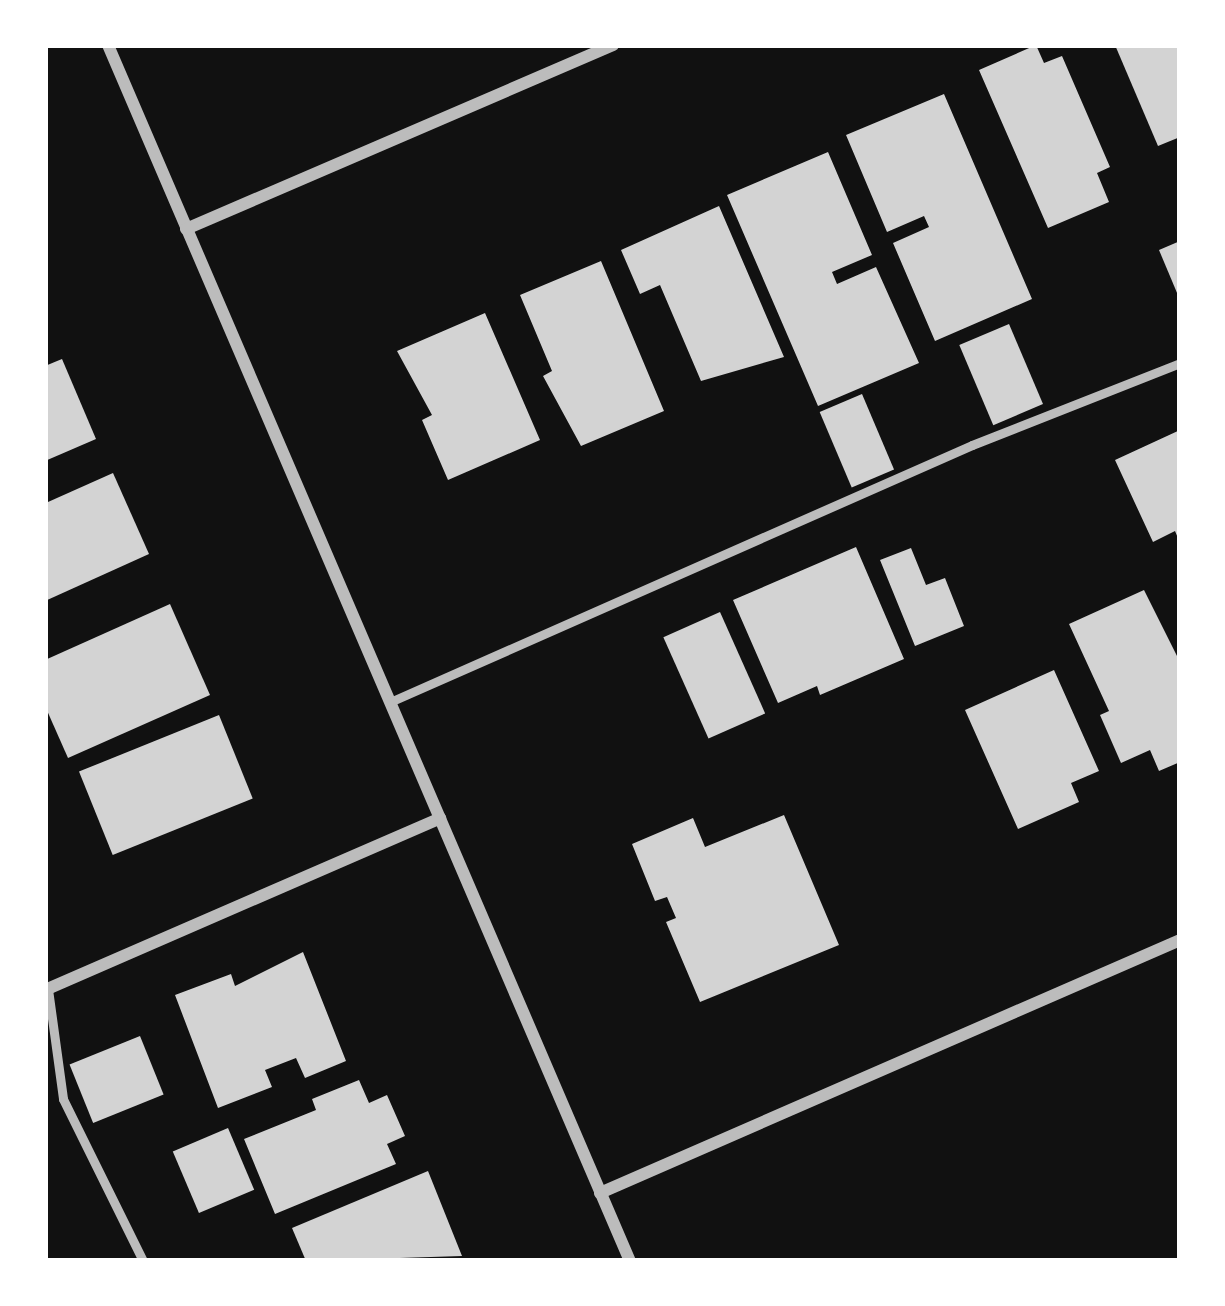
<!DOCTYPE html>
<style>
body{margin:0}
#map{position:relative;width:1225px;height:1306px;overflow:hidden;background:#111;font-family:Rubik,sans-serif}
div>[style]{position:absolute}
.building>*{inset:0;background:#d3d3d3;transform-origin:0 0}
.service>*{height:9px;margin:-4.5px;padding:0 4.5px;transform-origin:4.5px;border-radius:4.5px;background:#bcbcbc}
.minor>*{height:12px;margin:-6px;padding:0 6px;transform-origin:6px;border-radius:6px;background:#bcbcbc}
span{translate:-50% -50%;white-space:nowrap;text-align:center;line-height:1.15;-webkit-text-stroke:10px #fff;paint-order:stroke}
.frame{position:absolute;inset:0;border:48px solid #fff;pointer-events:none}
</style>
<div id="map">
<div class="building">
<i style="clip-path:polygon(1036px 45px,1044px 63px,1062px 56px,1110px 167px,1097px 173px,1109px 202px,1048px 228px,979px 70px)"></i>
<i style="clip-path:polygon(1115px 45px,1180px 45px,1180px 137px,1158px 146px)"></i>
<i style="clip-path:polygon(944px 94px,1032px 299px,935px 341px,893px 243px,929px 227px,924px 216px,887px 232px,846px 135px)"></i>
<i style="clip-path:polygon(828px 152px,872px 255px,832px 272px,837px 284px,876px 267px,919px 363px,818px 406px,727px 195px)"></i>
<i style="clip-path:polygon(719px 206px,784px 357px,701px 381px,660px 285px,640px 294px,621px 250px)"></i>
<i style="clip-path:polygon(1180px 241px,1180px 300px,1159px 250px)"></i>
<i style="clip-path:polygon(601px 261px,664px 411px,581px 446px,543px 376px,552px 371px,520px 295px)"></i>
<i style="clip-path:polygon(485px 313px,540px 440px,448px 480px,422px 420px,432px 415px,397px 351px)"></i>
<i style="left:1009px;top:324px;width:87px;height:54px;rotate:67deg"></i>
<i style="clip-path:polygon(62px 359px,96px 439px,45px 461px,45px 366px)"></i>
<i style="left:862px;top:394px;width:82px;height:46px;rotate:67deg"></i>
<i style="clip-path:polygon(1180px 430px,1180px 543px,1175px 531px,1153px 542px,1115px 460px)"></i>
<i style="clip-path:polygon(113px 473px,149px 554px,45px 601px,48px 502px)"></i>
<i style="clip-path:polygon(856px 547px,904px 659px,820px 695px,817px 686px,778px 703px,733px 600px)"></i>
<i style="clip-path:polygon(911px 548px,926px 585px,945px 578px,964px 626px,915px 646px,880px 560px)"></i>
<i style="clip-path:polygon(1144px 590px,1180px 662px,1180px 762px,1159px 771px,1150px 750px,1121px 763px,1100px 715px,1109px 711px,1069px 624px)"></i>
<i style="clip-path:polygon(170px 604px,210px 695px,68px 758px,45px 706px,45px 660px)"></i>
<i style="left:720px;top:612px;width:111px;height:62px;rotate:66deg"></i>
<i style="clip-path:polygon(1054px 670px,1099px 771px,1071px 783px,1079px 802px,1018px 829px,965px 710px)"></i>
<i style="left:219px;top:715px;width:90px;height:151px;rotate:68deg"></i>
<i style="clip-path:polygon(784px 815px,839px 945px,700px 1002px,666px 922px,676px 918px,667px 897px,655px 901px,632px 844px,693px 818px,705px 847px)"></i>
<i style="clip-path:polygon(303px 952px,346px 1061px,305px 1078px,296px 1058px,265px 1070px,272px 1087px,218px 1108px,175px 995px,231px 974px,235px 986px)"></i>
<i style="left:140px;top:1036px;width:63px;height:76px;rotate:68deg"></i>
<i style="clip-path:polygon(359px 1080px,369px 1103px,387px 1095px,405px 1136px,387px 1144px,396px 1164px,275px 1214px,244px 1139px,316px 1110px,312px 1099px)"></i>
<i style="left:228px;top:1128px;width:67px;height:60px;rotate:67deg"></i>
<i style="clip-path:polygon(428px 1171px,462px 1256px,306px 1261px,292px 1228px)"></i>
</div>
<div class="service">
<i style="left:390px;top:702px;width:636px;rotate:-23.83deg"></i>
<i style="left:972px;top:445px;width:224px;rotate:-21.5deg"></i>
<i style="left:48px;top:989px;width:111px;rotate:82.2deg"></i>
<i style="left:63px;top:1099px;width:181px;rotate:63.7deg"></i>
</div>
<div class="minor">
<i style="left:108px;top:45px;width:1323px;rotate:66.77deg"></i>
<i style="left:186px;top:229px;width:465px;rotate:-23.3deg"></i>
<i style="left:45px;top:990px;width:431px;rotate:-23.5deg"></i>
<i style="left:600px;top:1193px;width:633px;rotate:-23.57deg"></i>
</div>
<div class="frame"></div>
</div>
